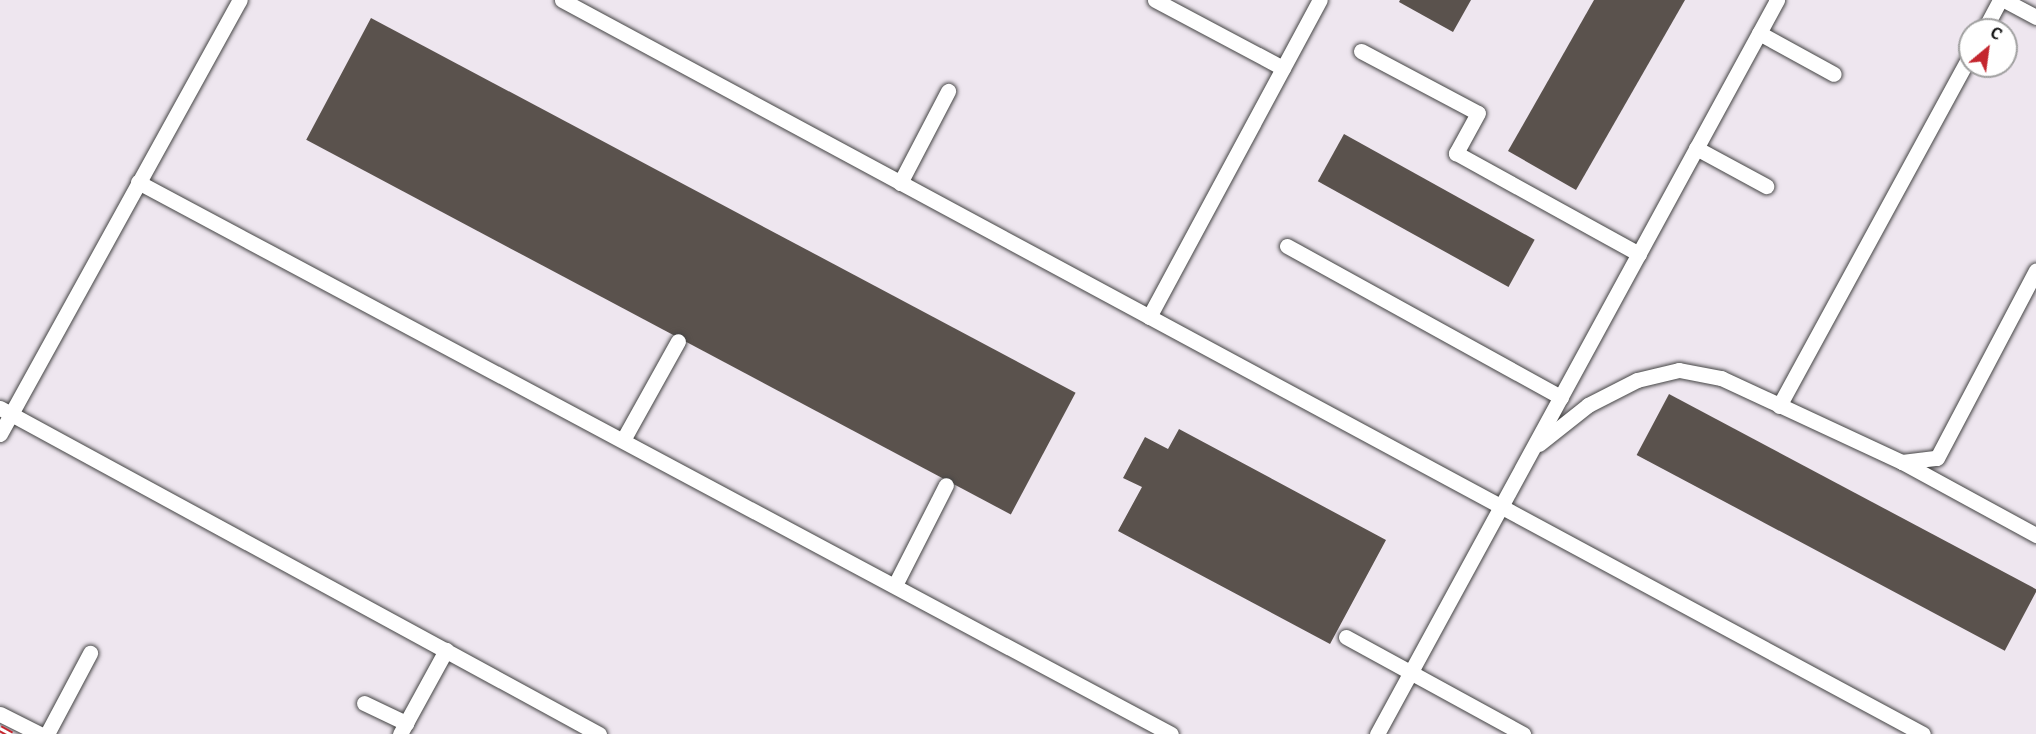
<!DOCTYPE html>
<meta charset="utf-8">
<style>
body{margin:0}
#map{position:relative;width:2036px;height:734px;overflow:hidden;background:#fffdf5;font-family:Bitter,serif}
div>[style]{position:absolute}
.industrial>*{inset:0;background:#eee6ef}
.building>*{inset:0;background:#5a524d;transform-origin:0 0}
.roads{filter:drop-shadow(0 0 2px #444) drop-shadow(0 0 2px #444)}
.service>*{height:15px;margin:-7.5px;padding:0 7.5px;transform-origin:7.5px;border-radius:7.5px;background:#fff}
.rail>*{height:7px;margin-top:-3.5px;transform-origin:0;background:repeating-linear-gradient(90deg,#fff 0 14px,#c4262e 0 28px);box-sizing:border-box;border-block:2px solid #c4262e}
span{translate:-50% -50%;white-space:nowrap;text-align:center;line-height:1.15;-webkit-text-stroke:6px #fff;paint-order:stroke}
.north{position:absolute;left:1958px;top:18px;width:60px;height:60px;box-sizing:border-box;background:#fff;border:2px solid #a0a0a0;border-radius:50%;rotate:29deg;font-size:16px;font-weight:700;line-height:24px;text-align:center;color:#111}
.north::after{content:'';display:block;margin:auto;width:21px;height:27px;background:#c4262e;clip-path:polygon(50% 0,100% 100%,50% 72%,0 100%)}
</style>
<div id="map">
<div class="industrial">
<i style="clip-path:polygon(evenodd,0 0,2036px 0,2036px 734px,0 734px,0 0,1970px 30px,2006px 30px,2006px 66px,1970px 66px,1970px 30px)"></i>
</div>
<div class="building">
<i style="clip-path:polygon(1400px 0,1471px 0,1453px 32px,1399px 2px)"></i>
<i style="clip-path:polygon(1594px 0,1685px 0,1576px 190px,1508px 151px)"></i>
<i style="left:371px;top:18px;width:798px;height:138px;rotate:28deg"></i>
<i style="left:1344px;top:134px;width:218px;height:54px;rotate:29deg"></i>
<i style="left:1669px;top:394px;width:417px;height:69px;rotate:28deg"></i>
<i style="clip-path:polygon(1179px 429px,1386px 540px,1330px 644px,1118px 531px,1142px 487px,1123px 478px,1145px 437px,1168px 449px)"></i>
</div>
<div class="roads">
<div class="service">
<i style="left:562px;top:0;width:1546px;rotate:28.34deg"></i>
<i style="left:1155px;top:0;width:145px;rotate:28deg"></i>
<i style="left:2004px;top:0;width:36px;rotate:28deg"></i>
<i style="left:1984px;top:30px;width:34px;rotate:-62deg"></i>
<i style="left:1759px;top:33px;width:85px;rotate:28.7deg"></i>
<i style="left:1361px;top:51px;width:132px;rotate:27.9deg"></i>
<i style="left:1478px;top:113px;width:46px;rotate:118.8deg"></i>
<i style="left:1456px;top:153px;width:209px;rotate:28.9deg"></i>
<i style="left:1696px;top:148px;width:80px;rotate:28.5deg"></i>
<i style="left:138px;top:182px;width:1171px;rotate:28.12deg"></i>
<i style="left:900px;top:183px;width:104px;rotate:-62.4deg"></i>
<i style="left:1287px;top:246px;width:313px;rotate:28.9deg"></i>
<i style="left:1149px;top:317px;width:360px;rotate:-61.7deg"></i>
<i style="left:1779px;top:406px;width:399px;rotate:-61.4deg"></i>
<i style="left:0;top:408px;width:682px;rotate:28.56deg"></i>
<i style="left:0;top:434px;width:496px;rotate:-61.1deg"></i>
<i style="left:623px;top:440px;width:113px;rotate:-60.9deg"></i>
<i style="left:1539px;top:444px;width:63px;rotate:-38.5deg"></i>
<i style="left:1588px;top:405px;width:55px;rotate:-27deg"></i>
<i style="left:1637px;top:380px;width:43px;rotate:-13.4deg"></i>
<i style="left:1679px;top:370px;width:43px;rotate:10.8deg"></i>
<i style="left:1721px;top:378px;width:200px;rotate:24.9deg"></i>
<i style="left:1902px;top:462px;width:35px;rotate:-7deg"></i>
<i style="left:1937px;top:458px;width:212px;rotate:-62.2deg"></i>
<i style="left:1902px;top:462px;width:153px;rotate:28.6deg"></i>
<i style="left:895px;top:585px;width:112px;rotate:-63deg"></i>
<i style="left:1346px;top:637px;width:202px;rotate:28.7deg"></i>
<i style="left:364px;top:703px;width:47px;rotate:25.5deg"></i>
<i style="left:0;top:714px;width:45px;rotate:26.6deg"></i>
<i style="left:47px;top:734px;width:92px;rotate:-62deg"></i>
<i style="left:400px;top:734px;width:96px;rotate:-61.3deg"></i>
<i style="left:1377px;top:734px;width:836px;rotate:-61.41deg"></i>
</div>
</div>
<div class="rail">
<i style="left:0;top:728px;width:13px;rotate:29deg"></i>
</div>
<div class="north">С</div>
</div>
